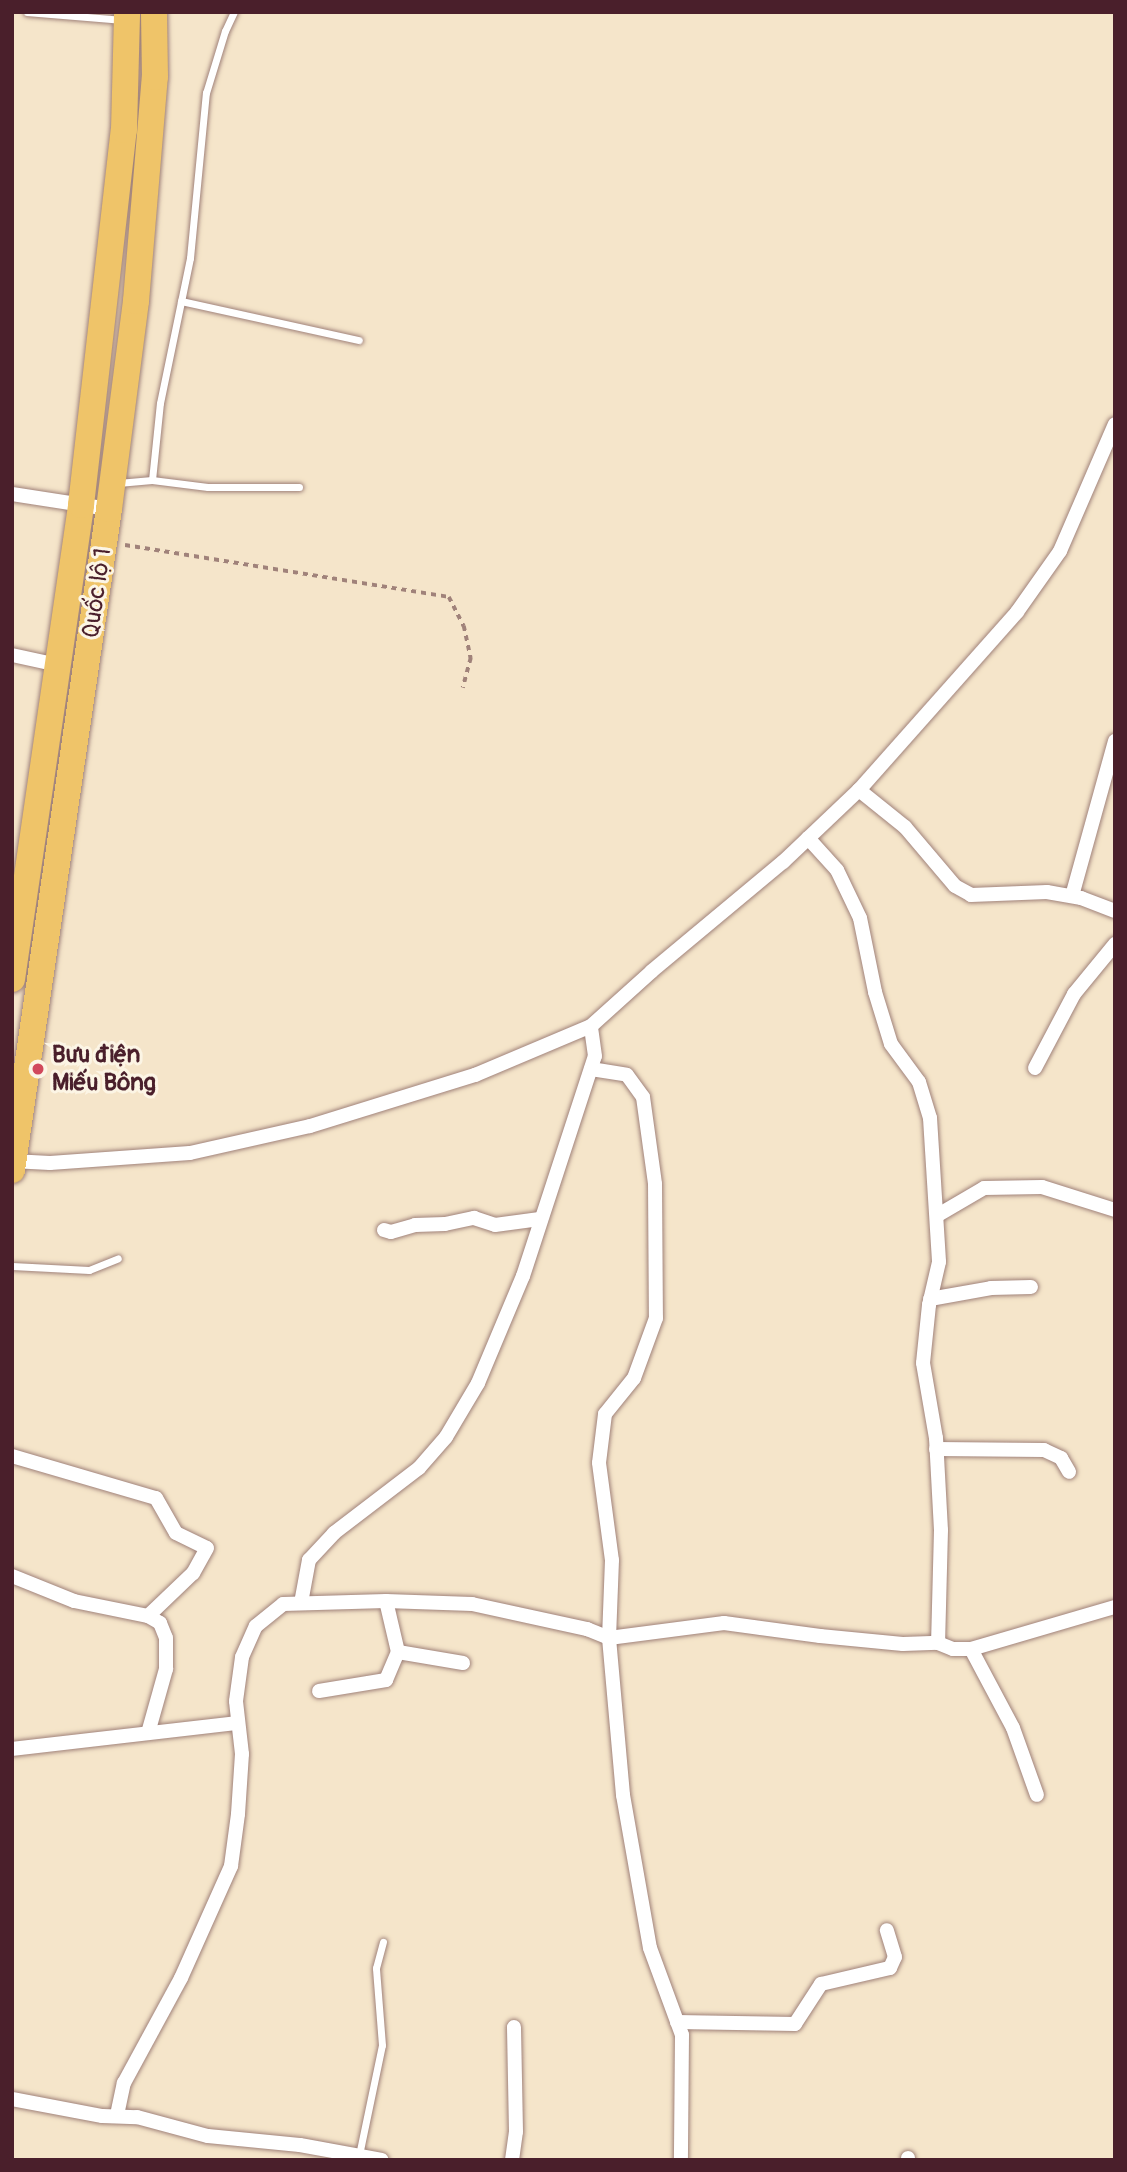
<!DOCTYPE html>
<meta charset="utf-8">
<style>
body{margin:0}
#map{position:relative;width:1127px;height:2172px;overflow:hidden;background:#f5e5ca;font-family:Pangolin,sans-serif}
div>[style]{position:absolute}
.path>*{height:3.5px;margin-top:-1.75px;transform-origin:0;background:repeating-linear-gradient(90deg,#a0827a 0 5px,transparent 0 10px)}
.roads{filter:drop-shadow(0 0 2px #a0827a) drop-shadow(0 0 2px #a0827a)}
.lane>*{height:7px;margin:-3.5px;padding:0 3.5px;transform-origin:3.5px;border-radius:3.5px;background:#fff}
.street>*{height:14px;margin:-7px;padding:0 7px;transform-origin:7px;border-radius:7px;background:#fff}
.highway>*{height:26px;margin:-13px;padding:0 13px;transform-origin:13px;border-radius:13px;background:#efc469}
.dots>*{width:19px;height:19px;translate:-50% -50%;box-sizing:border-box;border:4px solid #fcf5e5;border-radius:50%}
span{translate:-50% -50%;white-space:nowrap;text-align:center;line-height:1.15;-webkit-text-stroke:6px #fcf5e5;paint-order:stroke}
.street-label{font-size:24px;color:#4a1f2b}
.poi-label{font-size:24px;color:#4a1f2b;font-weight:700}
.left{translate:0 -50%;text-align:left}
.frame{position:absolute;inset:0;border:14px solid #4a1f2b;pointer-events:none}
</style>
<div id="map">
<div class="path">
<i style="left:125px;top:545px;width:328px;rotate:9.1deg"></i>
<i style="left:449px;top:597px;width:33px;rotate:63deg"></i>
<i style="left:464px;top:626px;width:33px;rotate:78deg"></i>
<i style="left:471px;top:658px;width:31px;rotate:105deg"></i>
</div>
<div class="roads">
<div class="lane">
<i style="left:27px;top:12px;width:96px;rotate:4.8deg"></i>
<i style="left:181px;top:301px;width:182px;rotate:12.4deg"></i>
<i style="left:152px;top:480px;width:56px;rotate:7.1deg"></i>
<i style="left:208px;top:487px;width:91px"></i>
<i style="left:118px;top:483px;width:34px;rotate:-5deg"></i>
<i style="left:152px;top:480px;width:77px;rotate:-84.1deg"></i>
<i style="left:160px;top:403px;width:148px;rotate:-78.3deg"></i>
<i style="left:190px;top:258px;width:166px;rotate:-84.5deg"></i>
<i style="left:206px;top:93px;width:65px;rotate:-73deg"></i>
<i style="left:225px;top:31px;width:21px;rotate:-65deg"></i>
<i style="left:12px;top:1266px;width:77px;rotate:3deg"></i>
<i style="left:89px;top:1270px;width:31px;rotate:-22deg"></i>
<i style="left:359px;top:2155px;width:112px;rotate:-78.2deg"></i>
<i style="left:382px;top:2045px;width:77px;rotate:-94.5deg"></i>
<i style="left:376px;top:1968px;width:27px;rotate:-75deg"></i>
</div>
<div class="street">
<i style="left:12px;top:494px;width:98px;rotate:8.8deg"></i>
<i style="left:12px;top:655px;width:47px;rotate:12.3deg"></i>
<i style="left:859px;top:790px;width:59px;rotate:38.8deg"></i>
<i style="left:905px;top:827px;width:77px;rotate:49.7deg"></i>
<i style="left:955px;top:886px;width:18px;rotate:29deg"></i>
<i style="left:971px;top:895px;width:76px;rotate:-2.3deg"></i>
<i style="left:1047px;top:892px;width:35px;rotate:10deg"></i>
<i style="left:1081px;top:898px;width:36px;rotate:21deg"></i>
<i style="left:808px;top:838px;width:43px;rotate:47.8deg"></i>
<i style="left:837px;top:870px;width:53px;rotate:64.4deg"></i>
<i style="left:860px;top:918px;width:76px;rotate:78.5deg"></i>
<i style="left:875px;top:992px;width:54px;rotate:72.9deg"></i>
<i style="left:891px;top:1044px;width:47px;rotate:53.6deg"></i>
<i style="left:919px;top:1082px;width:38px;rotate:73deg"></i>
<i style="left:930px;top:1118px;width:144px;rotate:86.4deg"></i>
<i style="left:939px;top:1262px;width:44px;rotate:103.1deg"></i>
<i style="left:929px;top:1305px;width:58px;rotate:95.9deg"></i>
<i style="left:923px;top:1363px;width:76px;rotate:80.2deg"></i>
<i style="left:936px;top:1438px;width:92px;rotate:86.9deg"></i>
<i style="left:941px;top:1530px;width:113px;rotate:91.5deg"></i>
<i style="left:1072px;top:896px;width:161px;rotate:-74.5deg"></i>
<i style="left:1035px;top:1068px;width:84px;rotate:-62.2deg"></i>
<i style="left:1074px;top:994px;width:65px;rotate:-50.6deg"></i>
<i style="left:591px;top:1069px;width:36px;rotate:9deg"></i>
<i style="left:627px;top:1075px;width:27px;rotate:54deg"></i>
<i style="left:643px;top:1097px;width:88px;rotate:82.1deg"></i>
<i style="left:655px;top:1184px;width:134px;rotate:89.6deg"></i>
<i style="left:656px;top:1318px;width:64px;rotate:110.1deg"></i>
<i style="left:634px;top:1378px;width:46px;rotate:128.9deg"></i>
<i style="left:605px;top:1414px;width:49px;rotate:97deg"></i>
<i style="left:599px;top:1463px;width:98px;rotate:82.4deg"></i>
<i style="left:612px;top:1560px;width:78px;rotate:92.2deg"></i>
<i style="left:609px;top:1638px;width:158px;rotate:84.9deg"></i>
<i style="left:623px;top:1795px;width:155px;rotate:80deg"></i>
<i style="left:650px;top:1948px;width:93px;rotate:69.8deg"></i>
<i style="left:682px;top:2035px;width:125px;rotate:90.5deg"></i>
<i style="left:12px;top:1161px;width:38px;rotate:3deg"></i>
<i style="left:50px;top:1163px;width:140px;rotate:-4.1deg"></i>
<i style="left:190px;top:1153px;width:123px;rotate:-12.7deg"></i>
<i style="left:310px;top:1126px;width:173px;rotate:-17.2deg"></i>
<i style="left:475px;top:1075px;width:126px;rotate:-22.9deg"></i>
<i style="left:591px;top:1026px;width:82px;rotate:-42deg"></i>
<i style="left:652px;top:971px;width:170px;rotate:-39.8deg"></i>
<i style="left:783px;top:862px;width:105px;rotate:-43.5deg"></i>
<i style="left:859px;top:790px;width:238px;rotate:-48.4deg"></i>
<i style="left:1017px;top:612px;width:75px;rotate:-54.8deg"></i>
<i style="left:1060px;top:551px;width:138px;rotate:-66.6deg"></i>
<i style="left:938px;top:1215px;width:53px;rotate:-30.4deg"></i>
<i style="left:984px;top:1188px;width:58px;rotate:-1deg"></i>
<i style="left:1042px;top:1187px;width:77px;rotate:17.5deg"></i>
<i style="left:384px;top:1230px;width:7px;rotate:16deg"></i>
<i style="left:391px;top:1232px;width:25px;rotate:-16deg"></i>
<i style="left:415px;top:1225px;width:30px;rotate:-2deg"></i>
<i style="left:445px;top:1224px;width:30px;rotate:-12deg"></i>
<i style="left:474px;top:1218px;width:22px;rotate:18deg"></i>
<i style="left:495px;top:1225px;width:45px;rotate:-7.6deg"></i>
<i style="left:930px;top:1299px;width:62px;rotate:-10.2deg"></i>
<i style="left:991px;top:1288px;width:40px;rotate:-1.4deg"></i>
<i style="left:936px;top:1449px;width:108px;rotate:0.5deg"></i>
<i style="left:1044px;top:1450px;width:19px;rotate:25deg"></i>
<i style="left:1061px;top:1458px;width:16px;rotate:60deg"></i>
<i style="left:12px;top:1456px;width:150px;rotate:16.3deg"></i>
<i style="left:156px;top:1498px;width:40px;rotate:60.3deg"></i>
<i style="left:176px;top:1533px;width:34px;rotate:26deg"></i>
<i style="left:207px;top:1548px;width:29px;rotate:119deg"></i>
<i style="left:193px;top:1573px;width:62px;rotate:136.3deg"></i>
<i style="left:12px;top:1576px;width:67px;rotate:22deg"></i>
<i style="left:74px;top:1601px;width:76px;rotate:11.5deg"></i>
<i style="left:148px;top:1616px;width:14px;rotate:30deg"></i>
<i style="left:160px;top:1623px;width:16px;rotate:68deg"></i>
<i style="left:166px;top:1638px;width:31px;rotate:90deg"></i>
<i style="left:166px;top:1669px;width:66px;rotate:105.7deg"></i>
<i style="left:301px;top:1603px;width:44px;rotate:-79.5deg"></i>
<i style="left:309px;top:1560px;width:37px;rotate:-47deg"></i>
<i style="left:334px;top:1533px;width:107px;rotate:-37.4deg"></i>
<i style="left:419px;top:1468px;width:41px;rotate:-48.9deg"></i>
<i style="left:446px;top:1437px;width:63px;rotate:-59.3deg"></i>
<i style="left:478px;top:1383px;width:116px;rotate:-67.2deg"></i>
<i style="left:523px;top:1276px;width:231px;rotate:-71.9deg"></i>
<i style="left:595px;top:1056px;width:30px;rotate:-98deg"></i>
<i style="left:971px;top:1649px;width:89px;rotate:62deg"></i>
<i style="left:1013px;top:1728px;width:71px;rotate:70.3deg"></i>
<i style="left:398px;top:1652px;width:66px;rotate:9.6deg"></i>
<i style="left:319px;top:1691px;width:68px;rotate:-9.3deg"></i>
<i style="left:386px;top:1680px;width:30px;rotate:-67deg"></i>
<i style="left:398px;top:1652px;width:52px;rotate:-103.2deg"></i>
<i style="left:12px;top:1749px;width:227px;rotate:-6.6deg"></i>
<i style="left:677px;top:2022px;width:118px;rotate:1deg"></i>
<i style="left:795px;top:2024px;width:48px;rotate:-57deg"></i>
<i style="left:821px;top:1984px;width:71px;rotate:-13.1deg"></i>
<i style="left:890px;top:1968px;width:12px;rotate:-66deg"></i>
<i style="left:895px;top:1957px;width:28px;rotate:-107deg"></i>
<i style="left:12px;top:2099px;width:92px;rotate:10.7deg"></i>
<i style="left:102px;top:2116px;width:35px;rotate:2deg"></i>
<i style="left:137px;top:2117px;width:73px;rotate:15deg"></i>
<i style="left:208px;top:2136px;width:92px;rotate:5.6deg"></i>
<i style="left:300px;top:2145px;width:83px;rotate:10.4deg"></i>
<i style="left:117px;top:2115px;width:33px;rotate:-78deg"></i>
<i style="left:124px;top:2083px;width:119px;rotate:-61.5deg"></i>
<i style="left:181px;top:1978px;width:123px;rotate:-65.9deg"></i>
<i style="left:231px;top:1866px;width:52px;rotate:-82.3deg"></i>
<i style="left:238px;top:1814px;width:60px;rotate:-86.2deg"></i>
<i style="left:242px;top:1754px;width:53px;rotate:-96.5deg"></i>
<i style="left:236px;top:1701px;width:44px;rotate:-82.2deg"></i>
<i style="left:242px;top:1657px;width:34px;rotate:-66deg"></i>
<i style="left:256px;top:1626px;width:35px;rotate:-39deg"></i>
<i style="left:283px;top:1604px;width:103px;rotate:-1.7deg"></i>
<i style="left:386px;top:1601px;width:86px;rotate:2deg"></i>
<i style="left:472px;top:1604px;width:118px;rotate:12.3deg"></i>
<i style="left:587px;top:1629px;width:24px;rotate:22deg"></i>
<i style="left:609px;top:1638px;width:116px;rotate:-7.4deg"></i>
<i style="left:724px;top:1623px;width:97px;rotate:7.7deg"></i>
<i style="left:820px;top:1636px;width:83px;rotate:5.5deg"></i>
<i style="left:903px;top:1644px;width:35px;rotate:-2deg"></i>
<i style="left:938px;top:1643px;width:16px;rotate:22deg"></i>
<i style="left:953px;top:1649px;width:18px"></i>
<i style="left:971px;top:1649px;width:150px;rotate:-16.3deg"></i>
<i style="left:512px;top:2160px;width:28px;rotate:-82deg"></i>
<i style="left:516px;top:2132px;width:105px;rotate:-91.1deg"></i>
<i style="left:908px;top:2160px;width:2px;rotate:-90deg"></i>
</div>
<div class="highway">
<i style="left:12px;top:979px;width:479px;rotate:-81.7deg"></i>
<i style="left:81px;top:505px;width:377px;rotate:-83.5deg"></i>
<i style="left:124px;top:130px;width:118px;rotate:-88.5deg"></i>
<i style="left:12px;top:1170px;width:668px;rotate:-81.65deg"></i>
<i style="left:109px;top:509px;width:210px;rotate:-82.6deg"></i>
<i style="left:136px;top:301px;width:225px;rotate:-85.2deg"></i>
<i style="left:155px;top:77px;width:65px;rotate:-90.9deg"></i>
</div>
</div>
<div class="dots">
<i style="left:38px;top:1069px;background:#d1495b"></i>
</div>
<div class="street-label">
<span style="left:97px;top:593px;rotate:-82deg">Quốc lộ 1</span>
</div>
<div class="poi-label">
<span class="left" style="left:52px;top:1069px">Bưu điện<br>Miếu Bông</span>
</div>
<div class="frame"></div>
</div>
